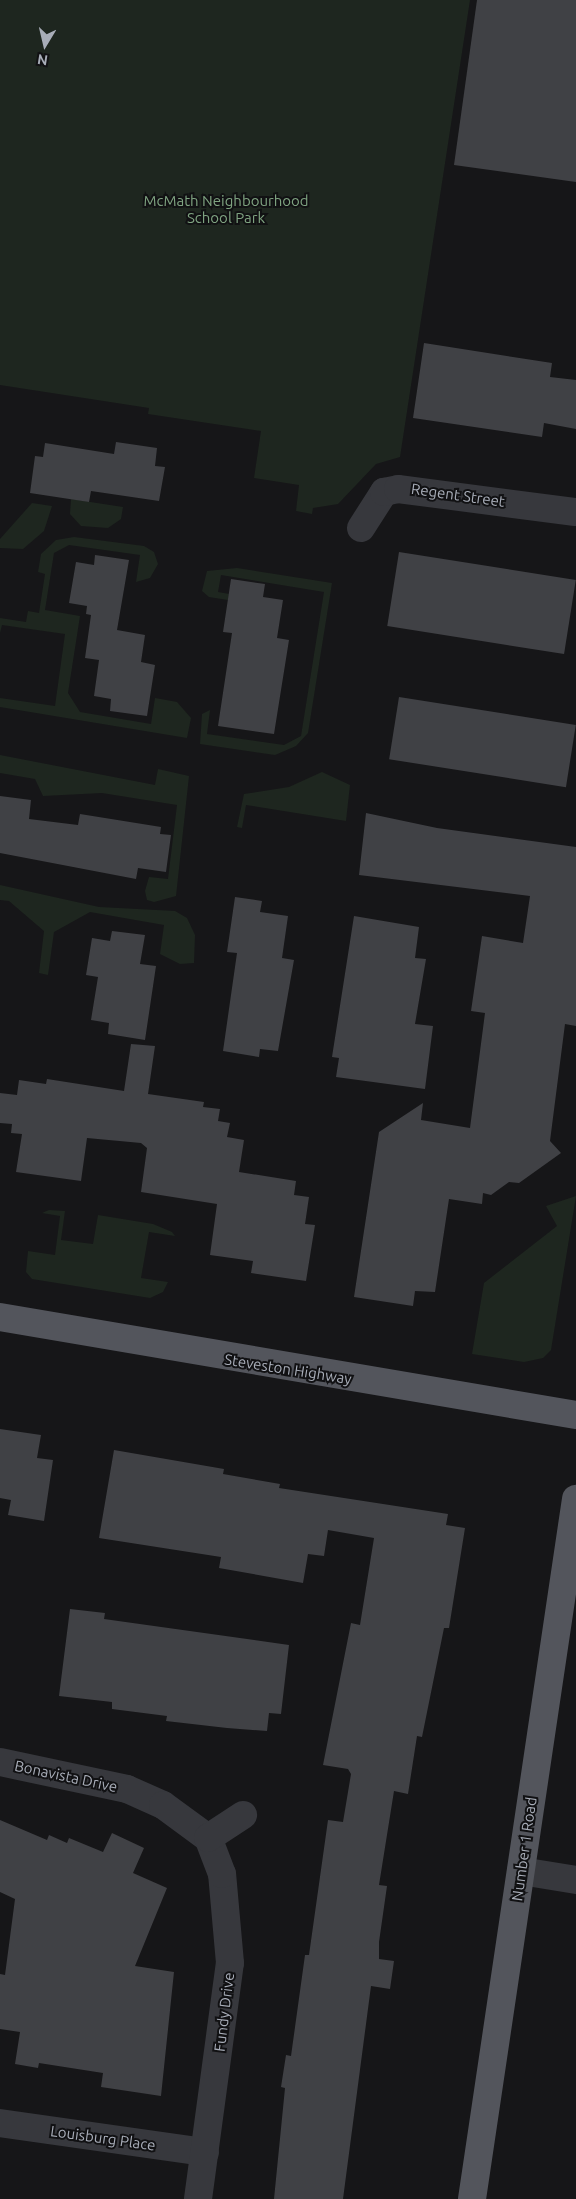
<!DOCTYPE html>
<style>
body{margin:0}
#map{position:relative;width:576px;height:2199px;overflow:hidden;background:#161618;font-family:Ubuntu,sans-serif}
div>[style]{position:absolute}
.green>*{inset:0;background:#1e261f}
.building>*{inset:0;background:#404145;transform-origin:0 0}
.minor>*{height:28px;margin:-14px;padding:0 14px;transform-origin:14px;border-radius:14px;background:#37383d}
.major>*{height:28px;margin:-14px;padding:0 14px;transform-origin:14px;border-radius:14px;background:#53555c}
span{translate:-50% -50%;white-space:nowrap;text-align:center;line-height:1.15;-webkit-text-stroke:4px #111113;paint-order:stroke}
.park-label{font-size:15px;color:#7fa381}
.street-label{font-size:15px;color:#a8adb8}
.north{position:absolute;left:20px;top:20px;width:50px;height:50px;-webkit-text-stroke:4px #111113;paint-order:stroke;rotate:189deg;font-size:14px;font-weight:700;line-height:20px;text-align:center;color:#a8adb8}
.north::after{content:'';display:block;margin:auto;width:18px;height:22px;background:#a8adb8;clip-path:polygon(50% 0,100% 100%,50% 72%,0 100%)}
</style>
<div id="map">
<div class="green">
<i style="clip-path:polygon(0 0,470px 0,400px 457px,376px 464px,338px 504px,313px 508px,312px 514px,296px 511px,299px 485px,254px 478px,261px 431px,148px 414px,149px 408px,0 385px)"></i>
<i style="clip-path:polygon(71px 499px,123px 507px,121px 519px,108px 528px,81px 526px,70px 514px)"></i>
<i style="clip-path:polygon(32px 503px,52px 506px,44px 531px,23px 549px,0 548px,0 539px)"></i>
<i style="clip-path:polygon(74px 537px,144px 546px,154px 552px,158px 564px,150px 578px,136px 582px,140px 555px,69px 545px,54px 553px,45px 610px,80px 616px,68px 693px,80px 712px,151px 724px,155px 698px,177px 702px,191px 718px,187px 738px,0 707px,0 698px,55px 706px,65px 634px,2px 625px,0 633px,0 618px,26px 622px,28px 611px,39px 613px,45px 574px,38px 572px,41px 554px,56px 540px)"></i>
<i style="clip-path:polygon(237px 568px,332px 583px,308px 733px,296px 746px,275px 755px,200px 744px,202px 714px,210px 710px,207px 734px,284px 745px,301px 736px,324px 592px,221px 575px,218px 592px,229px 594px,228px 600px,209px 597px,202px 591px,207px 571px)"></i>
<i style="clip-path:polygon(0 755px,155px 785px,158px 769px,189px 776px,176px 896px,154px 902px,147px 900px,145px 891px,149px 877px,168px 879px,177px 805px,102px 793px,43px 796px,35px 779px,0 773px)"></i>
<i style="clip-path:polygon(322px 772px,350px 785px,346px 821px,246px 805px,242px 828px,237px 827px,244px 794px,289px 787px)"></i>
<i style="clip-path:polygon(0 885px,99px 907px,175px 911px,187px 918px,195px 935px,194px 963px,180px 964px,160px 954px,164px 925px,90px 912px,54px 932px,48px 975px,39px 973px,44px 931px,9px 901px,0 900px)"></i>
<i style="clip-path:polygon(576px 1196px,551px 1350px,543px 1358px,524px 1362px,472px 1354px,484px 1283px,557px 1226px,546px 1206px)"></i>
<i style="clip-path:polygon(49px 1210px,65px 1211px,61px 1240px,93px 1244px,98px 1215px,153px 1224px,172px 1232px,175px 1236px,149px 1232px,141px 1278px,168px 1282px,163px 1292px,150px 1298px,32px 1279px,26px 1272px,28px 1251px,55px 1255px,60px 1216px,42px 1213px)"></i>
</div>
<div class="building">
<i style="clip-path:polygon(477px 0,576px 0,576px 182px,454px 165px)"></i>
<i style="clip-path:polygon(424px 343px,552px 363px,550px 377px,576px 380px,576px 429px,544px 423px,542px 437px,413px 418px)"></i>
<i style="clip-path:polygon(116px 442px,157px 448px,155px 466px,165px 467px,159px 501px,91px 491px,89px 502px,30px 493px,35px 456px,43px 457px,45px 443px,114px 454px)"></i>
<i style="left:399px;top:552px;width:179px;height:75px;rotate:9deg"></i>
<i style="clip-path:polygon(95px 555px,129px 560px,117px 630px,145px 635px,141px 662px,155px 665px,147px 716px,110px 711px,111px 699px,94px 696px,99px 660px,85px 658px,91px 615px,86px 614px,87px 606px,69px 603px,76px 562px,94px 565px)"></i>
<i style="clip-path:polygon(231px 579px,265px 584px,263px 597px,283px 600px,277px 638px,289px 640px,274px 734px,218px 726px,232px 633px,223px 632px)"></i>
<i style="left:399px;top:697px;width:179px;height:63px;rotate:9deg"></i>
<i style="clip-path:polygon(0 796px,31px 800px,29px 819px,78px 825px,80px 814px,161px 827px,160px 834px,171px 835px,166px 872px,138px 868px,136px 879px,0 853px)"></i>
<i style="clip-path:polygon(366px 813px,437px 828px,576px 847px,576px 1026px,565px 1024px,550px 1141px,561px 1153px,519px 1183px,509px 1182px,491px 1195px,483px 1193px,482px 1204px,449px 1199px,435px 1292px,415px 1291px,413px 1306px,354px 1297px,379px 1132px,423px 1103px,421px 1120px,470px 1128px,485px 1013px,471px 1011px,482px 936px,523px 943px,530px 896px,359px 875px)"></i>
<i style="clip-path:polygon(235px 897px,262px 901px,260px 912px,288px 916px,282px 958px,294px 960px,278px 1051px,260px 1049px,259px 1057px,223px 1051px,237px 953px,227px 952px)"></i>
<i style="clip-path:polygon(354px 916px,419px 927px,415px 958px,426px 959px,415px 1024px,433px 1026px,425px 1089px,336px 1077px,339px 1058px,332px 1057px)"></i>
<i style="clip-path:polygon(112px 931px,145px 935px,140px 964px,156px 966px,145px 1040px,108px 1034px,109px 1023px,91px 1020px,98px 977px,86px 975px,92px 938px,110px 941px)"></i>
<i style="clip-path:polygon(131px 1044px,155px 1046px,148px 1094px,204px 1102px,203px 1107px,220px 1109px,218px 1121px,230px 1123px,227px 1137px,244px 1140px,239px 1172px,296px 1181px,294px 1195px,309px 1197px,305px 1224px,315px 1225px,306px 1281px,251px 1273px,253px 1261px,210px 1255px,217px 1204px,141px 1192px,147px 1148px,141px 1143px,87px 1138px,81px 1181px,16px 1172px,22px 1134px,11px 1133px,12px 1124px,0 1123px,0 1093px,17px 1095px,19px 1080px,46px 1084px,47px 1079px,124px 1091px)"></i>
<i style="clip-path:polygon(0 1429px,41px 1435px,37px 1458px,53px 1460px,44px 1521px,8px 1515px,11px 1500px,0 1498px)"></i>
<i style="clip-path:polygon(114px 1450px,224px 1469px,223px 1474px,280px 1484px,279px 1488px,448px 1514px,446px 1525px,465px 1528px,449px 1628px,444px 1628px,422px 1737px,417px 1736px,408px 1794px,394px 1791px,379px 1885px,387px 1886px,379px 1942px,379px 1959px,394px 1961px,390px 1989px,371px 1986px,343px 2199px,274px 2199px,285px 2088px,281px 2087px,286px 2055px,291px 2056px,305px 1955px,309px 1955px,328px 1820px,343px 1822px,351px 1774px,348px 1769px,323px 1765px,351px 1623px,360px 1625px,374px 1538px,328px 1530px,324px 1556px,308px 1554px,303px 1583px,219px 1568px,221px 1557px,99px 1538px)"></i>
<i style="clip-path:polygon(70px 1609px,105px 1613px,104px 1619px,289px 1645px,281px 1714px,269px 1713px,267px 1731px,227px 1728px,166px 1721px,167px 1716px,112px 1709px,112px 1702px,59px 1696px)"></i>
<i style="clip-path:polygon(0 1820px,47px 1840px,49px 1835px,67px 1843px,69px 1838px,103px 1852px,112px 1833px,144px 1848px,133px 1873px,167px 1888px,135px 1966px,174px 1972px,161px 2096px,101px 2087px,103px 2073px,39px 2063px,38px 2068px,15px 2064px,20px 2032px,0 2029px,0 1974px,5px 1975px,15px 1899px,0 1892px)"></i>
</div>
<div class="minor">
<i style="left:361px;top:528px;width:43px;rotate:-57.4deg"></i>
<i style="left:384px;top:492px;width:14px;rotate:-12deg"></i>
<i style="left:398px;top:489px;width:179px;rotate:7.4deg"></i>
<i style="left:0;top:1762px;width:130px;rotate:12deg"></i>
<i style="left:127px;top:1789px;width:39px;rotate:24deg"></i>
<i style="left:163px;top:1805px;width:56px;rotate:36.3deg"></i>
<i style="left:521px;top:1871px;width:56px;rotate:9.3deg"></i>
<i style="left:0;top:2123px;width:207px;rotate:8.1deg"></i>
<i style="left:198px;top:2199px;width:238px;rotate:-82.3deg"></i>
<i style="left:230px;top:1963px;width:89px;rotate:-95.1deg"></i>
<i style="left:222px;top:1874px;width:39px;rotate:-111deg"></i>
<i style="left:208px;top:1838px;width:42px;rotate:-33.3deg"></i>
</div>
<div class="major">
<i style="left:0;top:1317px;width:584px;rotate:9.66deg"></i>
<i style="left:472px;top:2199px;width:708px;rotate:-81.55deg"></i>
</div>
<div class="park-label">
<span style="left:226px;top:209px">McMath Neighbourhood<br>School Park</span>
</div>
<div class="street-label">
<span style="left:458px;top:495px;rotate:8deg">Regent Street</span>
<span style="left:288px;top:1369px;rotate:9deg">Steveston Highway</span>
<span style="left:66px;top:1776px;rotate:12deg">Bonavista Drive</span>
<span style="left:524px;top:1849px;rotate:-82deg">Number 1 Road</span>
<span style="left:224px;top:2012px;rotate:-83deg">Fundy Drive</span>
<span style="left:103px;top:2138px;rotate:8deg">Louisburg Place</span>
</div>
<div class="north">N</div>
</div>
